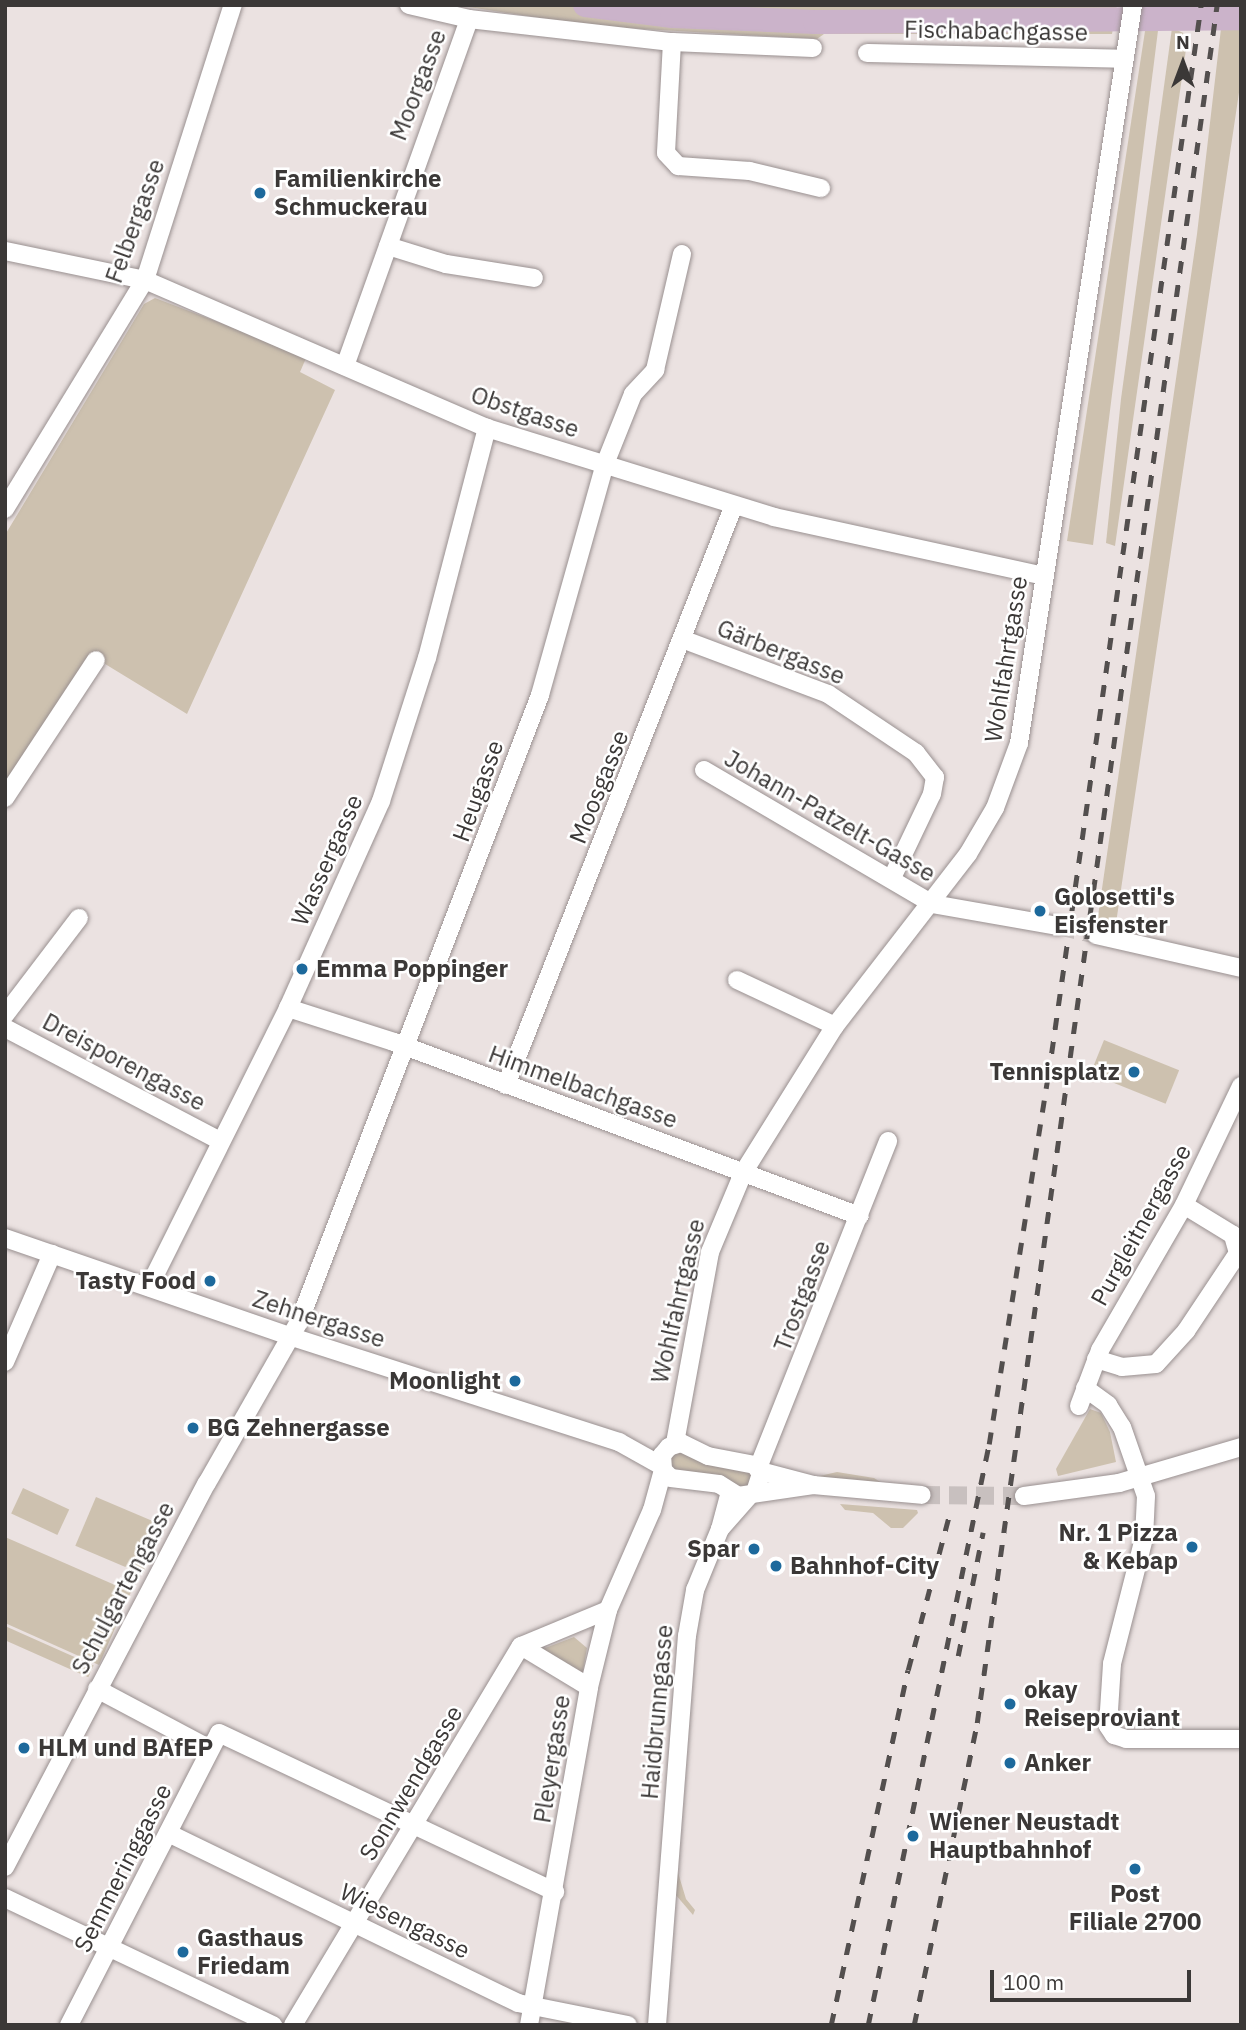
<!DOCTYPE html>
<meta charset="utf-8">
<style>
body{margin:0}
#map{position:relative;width:1246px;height:2030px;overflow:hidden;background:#ebe2e1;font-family:"IBM Plex Sans",sans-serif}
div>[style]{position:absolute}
.green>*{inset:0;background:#cdc1af;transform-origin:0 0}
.river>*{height:24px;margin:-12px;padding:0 12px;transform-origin:12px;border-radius:12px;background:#cbb3ca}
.minor-tunnel>*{height:18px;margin-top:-9px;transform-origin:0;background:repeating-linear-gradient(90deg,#c8c0bf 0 18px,transparent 0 27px)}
.roads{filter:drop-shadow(0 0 2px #999090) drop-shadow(0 0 2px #999090)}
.minor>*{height:18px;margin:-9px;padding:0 9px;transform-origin:9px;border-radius:9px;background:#fff}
.rail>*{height:4.5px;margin-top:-2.25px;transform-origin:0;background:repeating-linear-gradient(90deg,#534f4e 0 12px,transparent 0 24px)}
.dots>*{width:19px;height:19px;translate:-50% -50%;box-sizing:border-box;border:4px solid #fff;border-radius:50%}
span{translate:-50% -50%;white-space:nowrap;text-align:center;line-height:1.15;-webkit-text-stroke:5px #fff;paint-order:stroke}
.street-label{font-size:24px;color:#3b3837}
.poi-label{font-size:24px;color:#3b3837;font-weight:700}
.left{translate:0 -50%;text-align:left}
.right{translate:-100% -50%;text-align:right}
.frame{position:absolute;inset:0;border:7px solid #3b3837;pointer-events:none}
.north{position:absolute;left:1148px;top:28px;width:70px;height:70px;-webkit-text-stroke:5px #fff;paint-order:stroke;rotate:0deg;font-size:19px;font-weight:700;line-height:28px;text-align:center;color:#3b3837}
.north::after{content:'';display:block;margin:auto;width:24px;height:32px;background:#3b3837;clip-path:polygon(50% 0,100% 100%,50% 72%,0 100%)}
.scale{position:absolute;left:990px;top:1970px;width:201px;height:32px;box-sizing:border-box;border:4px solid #3b3837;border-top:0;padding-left:9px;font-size:21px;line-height:24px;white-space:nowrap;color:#3b3837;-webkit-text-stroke:5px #fff;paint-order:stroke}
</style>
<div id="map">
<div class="green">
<i style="clip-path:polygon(456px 5px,1117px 5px,1112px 34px,824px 34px,817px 39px,591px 26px)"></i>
<i style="clip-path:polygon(1149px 5px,1161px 7px,1093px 545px,1067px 541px)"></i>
<i style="clip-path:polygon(1222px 20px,1241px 26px,1241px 79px,1115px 930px,1096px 930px,1197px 234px)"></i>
<i style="clip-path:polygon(1172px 28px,1188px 35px,1115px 546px,1106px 543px,1121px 399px)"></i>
<i style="clip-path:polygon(155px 298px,307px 356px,300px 372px,335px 390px,187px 714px,92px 656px,5px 784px,5px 535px,144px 304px)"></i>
<i style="left:1104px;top:1040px;width:81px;height:36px;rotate:22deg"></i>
<i style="clip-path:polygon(1090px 1409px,1101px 1413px,1110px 1432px,1116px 1462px,1058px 1476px,1056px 1469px)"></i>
<i style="clip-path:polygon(678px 1451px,747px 1469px,752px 1474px,751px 1486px,743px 1489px,719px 1477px,678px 1473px,672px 1469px,670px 1458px)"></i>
<i style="clip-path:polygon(837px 1472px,874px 1478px,885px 1485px,815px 1477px)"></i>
<i style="left:23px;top:1488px;width:51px;height:28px;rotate:25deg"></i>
<i style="left:96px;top:1497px;width:73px;height:53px;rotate:23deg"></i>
<i style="clip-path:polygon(840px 1504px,917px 1510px,918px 1513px,903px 1528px,891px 1528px,873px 1513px,845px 1510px)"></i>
<i style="clip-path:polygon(5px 1537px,131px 1592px,99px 1665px,5px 1623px)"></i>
<i style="left:5px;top:1626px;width:97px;height:13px;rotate:24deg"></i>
<i style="clip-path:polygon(574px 1637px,587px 1648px,582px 1677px,540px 1650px)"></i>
<i style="clip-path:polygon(676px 1866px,686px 1899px,695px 1910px,693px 1915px,675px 1894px)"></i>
</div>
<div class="river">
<i style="left:585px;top:5px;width:88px;rotate:7.2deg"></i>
<i style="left:672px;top:16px;width:143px;rotate:2.4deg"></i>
<i style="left:815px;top:22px;width:426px;rotate:-0.5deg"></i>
</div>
<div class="minor-tunnel">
<i style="left:1058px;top:926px;width:39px;rotate:13deg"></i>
<i style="left:922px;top:1495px;width:102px;rotate:0.6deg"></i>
</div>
<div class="roads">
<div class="minor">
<i style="left:409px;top:5px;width:62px;rotate:13.1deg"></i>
<i style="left:469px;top:19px;width:204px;rotate:6.5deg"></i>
<i style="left:672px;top:42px;width:141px;rotate:2.4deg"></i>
<i style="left:672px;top:42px;width:111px;rotate:93.1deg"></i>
<i style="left:666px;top:153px;width:18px;rotate:47deg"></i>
<i style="left:678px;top:166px;width:72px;rotate:4deg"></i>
<i style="left:750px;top:171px;width:73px;rotate:13.5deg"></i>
<i style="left:867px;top:53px;width:257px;rotate:1.3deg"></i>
<i style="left:388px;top:246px;width:61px;rotate:17.2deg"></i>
<i style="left:446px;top:264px;width:89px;rotate:9deg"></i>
<i style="left:5px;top:251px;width:143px;rotate:11.7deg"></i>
<i style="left:145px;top:280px;width:373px;rotate:23.4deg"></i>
<i style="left:487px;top:428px;width:300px;rotate:17.2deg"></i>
<i style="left:774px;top:517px;width:277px;rotate:12.3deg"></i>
<i style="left:345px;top:366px;width:368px;rotate:-70.3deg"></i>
<i style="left:5px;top:509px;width:268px;rotate:-58.6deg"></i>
<i style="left:145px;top:280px;width:289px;rotate:-72.3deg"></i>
<i style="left:682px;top:639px;width:156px;rotate:20.6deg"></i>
<i style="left:828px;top:694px;width:106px;rotate:33.8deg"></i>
<i style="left:916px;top:753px;width:31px;rotate:52deg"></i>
<i style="left:935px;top:777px;width:17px;rotate:100deg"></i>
<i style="left:932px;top:794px;width:93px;rotate:115.5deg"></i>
<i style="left:704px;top:770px;width:264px;rotate:30.4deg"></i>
<i style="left:932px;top:904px;width:128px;rotate:9.9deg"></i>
<i style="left:5px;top:798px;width:165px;rotate:-56.6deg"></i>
<i style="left:1096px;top:935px;width:149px;rotate:12.8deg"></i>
<i style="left:737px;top:980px;width:108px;rotate:25.1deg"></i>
<i style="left:288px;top:1008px;width:111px;rotate:17.8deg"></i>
<i style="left:394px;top:1042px;width:497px;rotate:20.5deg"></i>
<i style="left:5px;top:1015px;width:122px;rotate:-52.7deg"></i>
<i style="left:5px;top:1028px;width:243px;rotate:27.7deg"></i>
<i style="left:506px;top:1085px;width:623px;rotate:-68.54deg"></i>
<i style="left:5px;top:1238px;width:300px;rotate:19deg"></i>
<i style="left:289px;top:1336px;width:347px;rotate:17.8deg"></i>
<i style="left:619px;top:1442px;width:49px;rotate:29.2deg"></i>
<i style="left:149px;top:1287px;width:312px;rotate:-63.5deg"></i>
<i style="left:288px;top:1008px;width:227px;rotate:-65.8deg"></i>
<i style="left:381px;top:801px;width:150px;rotate:-72.2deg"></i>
<i style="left:427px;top:658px;width:238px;rotate:-75.4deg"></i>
<i style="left:1096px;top:1359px;width:27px;rotate:17deg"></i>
<i style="left:1122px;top:1367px;width:34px;rotate:-5deg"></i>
<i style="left:1156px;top:1364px;width:45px;rotate:-47.7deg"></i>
<i style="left:1186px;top:1331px;width:94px;rotate:-56.3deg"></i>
<i style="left:1238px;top:1253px;width:19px;rotate:-106deg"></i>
<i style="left:1233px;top:1235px;width:57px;rotate:-148.5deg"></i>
<i style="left:5px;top:1362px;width:118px;rotate:-66.5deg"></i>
<i style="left:1085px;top:1388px;width:29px;rotate:36deg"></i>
<i style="left:1108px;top:1405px;width:26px;rotate:58deg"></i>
<i style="left:1122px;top:1427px;width:73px;rotate:70.8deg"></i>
<i style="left:1146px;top:1496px;width:42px;rotate:92.7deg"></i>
<i style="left:1144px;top:1538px;width:130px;rotate:104.3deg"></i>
<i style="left:1112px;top:1664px;width:62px;rotate:93.7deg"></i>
<i style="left:1108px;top:1726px;width:11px;rotate:56deg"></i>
<i style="left:1114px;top:1735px;width:13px;rotate:18deg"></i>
<i style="left:1126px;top:1739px;width:115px"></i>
<i style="left:1079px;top:1406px;width:60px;rotate:-69.4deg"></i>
<i style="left:1100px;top:1350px;width:168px;rotate:-59.9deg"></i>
<i style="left:1184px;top:1205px;width:132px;rotate:-64.4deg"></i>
<i style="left:675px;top:1443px;width:194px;rotate:-79.6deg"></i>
<i style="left:710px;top:1252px;width:86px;rotate:-67.3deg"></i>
<i style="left:743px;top:1173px;width:173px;rotate:-58deg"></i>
<i style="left:835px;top:1026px;width:217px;rotate:-52.3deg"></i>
<i style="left:968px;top:854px;width:53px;rotate:-59.6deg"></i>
<i style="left:995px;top:808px;width:69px;rotate:-69.7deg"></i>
<i style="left:1019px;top:743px;width:747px;rotate:-81.22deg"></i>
<i style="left:758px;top:1468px;width:352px;rotate:-68.3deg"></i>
<i style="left:760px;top:1471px;width:55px;rotate:14.8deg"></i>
<i style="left:813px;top:1485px;width:109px;rotate:5.2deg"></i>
<i style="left:755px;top:1492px;width:19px;rotate:-72deg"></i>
<i style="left:761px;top:1474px;width:11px;rotate:-124deg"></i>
<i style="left:755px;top:1465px;width:48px;rotate:-169.2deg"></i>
<i style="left:708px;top:1456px;width:30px;rotate:-154deg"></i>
<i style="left:681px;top:1443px;width:13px;rotate:162deg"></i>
<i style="left:669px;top:1447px;width:11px;rotate:131deg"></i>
<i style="left:662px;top:1455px;width:15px;rotate:86deg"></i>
<i style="left:663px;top:1470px;width:11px;rotate:45deg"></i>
<i style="left:671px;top:1478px;width:48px;rotate:7.1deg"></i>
<i style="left:719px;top:1484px;width:22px;rotate:32deg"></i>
<i style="left:738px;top:1496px;width:76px;rotate:-8.3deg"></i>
<i style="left:1024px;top:1496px;width:96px;rotate:-7.8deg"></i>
<i style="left:1119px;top:1483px;width:127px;rotate:-16.4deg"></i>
<i style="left:720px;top:1529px;width:44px;rotate:-48.7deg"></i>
<i style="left:521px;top:1646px;width:79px;rotate:31.1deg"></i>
<i style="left:97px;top:1689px;width:128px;rotate:28deg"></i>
<i style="left:168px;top:1833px;width:389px;rotate:25.9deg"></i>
<i style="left:518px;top:2003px;width:112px;rotate:11.3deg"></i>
<i style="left:5px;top:1867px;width:434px;rotate:-62.3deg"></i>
<i style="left:207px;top:1483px;width:185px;rotate:-60.3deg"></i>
<i style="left:299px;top:1322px;width:672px;rotate:-68.97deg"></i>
<i style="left:540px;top:695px;width:240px;rotate:-74.3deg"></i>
<i style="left:605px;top:464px;width:75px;rotate:-68.2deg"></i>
<i style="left:633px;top:394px;width:33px;rotate:-47deg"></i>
<i style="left:655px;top:370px;width:119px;rotate:-76.9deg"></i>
<i style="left:5px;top:1898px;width:297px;rotate:25.4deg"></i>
<i style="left:69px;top:2025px;width:328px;rotate:-62.8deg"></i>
<i style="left:219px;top:1733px;width:372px;rotate:25.3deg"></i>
<i style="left:293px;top:2025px;width:442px;rotate:-59deg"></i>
<i style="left:521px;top:1646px;width:94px;rotate:-22.5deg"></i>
<i style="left:529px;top:2025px;width:343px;rotate:-79.9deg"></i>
<i style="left:589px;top:1687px;width:79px;rotate:-76.1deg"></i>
<i style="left:608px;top:1610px;width:109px;rotate:-66.3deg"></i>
<i style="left:652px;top:1510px;width:41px;rotate:-74.6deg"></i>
<i style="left:657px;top:2025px;width:390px;rotate:-85.6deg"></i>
<i style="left:687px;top:1636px;width:47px;rotate:-80.1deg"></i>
<i style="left:695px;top:1590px;width:66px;rotate:-67.7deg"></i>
<i style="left:720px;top:1529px;width:39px;rotate:-75deg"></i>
</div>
</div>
<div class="rail">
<i style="left:958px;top:1656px;width:126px;rotate:-78.6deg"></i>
<i style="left:831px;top:2025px;width:363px;rotate:-77.8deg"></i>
<i style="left:908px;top:1670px;width:159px;rotate:-75.1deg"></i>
<i style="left:868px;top:2025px;width:593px;rotate:-78.24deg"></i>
<i style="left:989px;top:1444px;width:372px;rotate:-80.9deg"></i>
<i style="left:1048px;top:1077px;width:1083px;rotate:-81.88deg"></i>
<i style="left:914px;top:2025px;width:309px;rotate:-78.2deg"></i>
<i style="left:977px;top:1723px;width:1735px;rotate:-82.05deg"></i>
</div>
<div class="dots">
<i style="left:260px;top:193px;background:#1d699c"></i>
<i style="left:1040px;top:911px;background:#1d699c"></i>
<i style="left:302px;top:969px;background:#1d699c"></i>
<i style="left:1134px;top:1072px;background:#1d699c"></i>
<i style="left:210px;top:1281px;background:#1d699c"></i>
<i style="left:515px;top:1381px;background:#1d699c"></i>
<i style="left:193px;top:1428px;background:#1d699c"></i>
<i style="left:1192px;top:1547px;background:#1d699c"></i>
<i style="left:754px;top:1549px;background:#1d699c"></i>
<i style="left:776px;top:1566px;background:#1d699c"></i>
<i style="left:1010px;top:1704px;background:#1d699c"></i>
<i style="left:24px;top:1748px;background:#1d699c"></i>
<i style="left:1010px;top:1763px;background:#1d699c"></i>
<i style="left:913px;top:1836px;background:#1d699c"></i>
<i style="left:1135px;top:1869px;background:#1d699c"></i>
<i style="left:183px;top:1952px;background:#1d699c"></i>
</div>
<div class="street-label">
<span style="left:996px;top:31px;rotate:1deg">Fischabachgasse</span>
<span style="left:418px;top:85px;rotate:-69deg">Moorgasse</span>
<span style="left:135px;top:221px;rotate:-70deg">Felbergasse</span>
<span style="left:525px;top:412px;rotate:19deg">Obstgasse</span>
<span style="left:781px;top:652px;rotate:22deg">Gärbergasse</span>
<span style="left:1006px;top:659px;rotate:-81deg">Wohlfahrtgasse</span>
<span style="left:599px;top:787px;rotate:-68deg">Moosgasse</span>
<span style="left:478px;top:791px;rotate:-70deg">Heugasse</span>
<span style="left:830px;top:816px;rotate:30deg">Johann-Patzelt-Gasse</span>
<span style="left:327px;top:860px;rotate:-66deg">Wassergasse</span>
<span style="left:124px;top:1062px;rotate:28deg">Dreisporengasse</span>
<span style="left:583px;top:1087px;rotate:20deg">Himmelbachgasse</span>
<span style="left:1141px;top:1225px;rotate:-61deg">Purgleitnergasse</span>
<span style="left:802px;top:1296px;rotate:-69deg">Trostgasse</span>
<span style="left:678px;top:1301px;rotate:-77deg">Wohlfahrtgasse</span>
<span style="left:319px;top:1319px;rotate:18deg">Zehnergasse</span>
<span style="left:123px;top:1588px;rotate:-62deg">Schulgartengasse</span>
<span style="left:657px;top:1712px;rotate:-85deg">Haidbrunngasse</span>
<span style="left:552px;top:1759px;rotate:-81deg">Pleyergasse</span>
<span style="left:411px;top:1783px;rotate:-59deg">Sonnwendgasse</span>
<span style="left:123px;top:1868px;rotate:-63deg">Semmeringgasse</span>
<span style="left:405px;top:1921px;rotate:26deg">Wiesengasse</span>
</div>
<div class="poi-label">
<span class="left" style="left:274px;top:193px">Familienkirche<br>Schmuckerau</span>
<span class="left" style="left:1054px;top:911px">Golosetti's<br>Eisfenster</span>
<span class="left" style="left:316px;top:969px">Emma Poppinger</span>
<span class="right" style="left:1120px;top:1072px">Tennisplatz</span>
<span class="right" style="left:196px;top:1281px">Tasty Food</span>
<span class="right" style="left:501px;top:1381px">Moonlight</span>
<span class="left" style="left:207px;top:1428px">BG Zehnergasse</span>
<span class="right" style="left:1178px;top:1547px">Nr. 1 Pizza<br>&amp; Kebap</span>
<span class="right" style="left:740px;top:1549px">Spar</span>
<span class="left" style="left:790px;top:1566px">Bahnhof-City</span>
<span class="left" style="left:1024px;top:1704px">okay<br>Reiseproviant</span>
<span class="left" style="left:38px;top:1748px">HLM und BAfEP</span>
<span class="left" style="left:1024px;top:1763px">Anker</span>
<span class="left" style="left:929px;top:1836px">Wiener Neustadt<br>Hauptbahnhof</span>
<span style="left:1135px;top:1908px">Post<br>Filiale 2700</span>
<span class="left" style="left:197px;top:1952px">Gasthaus<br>Friedam</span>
</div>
<div class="frame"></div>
<div class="north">N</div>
<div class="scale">100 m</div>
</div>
